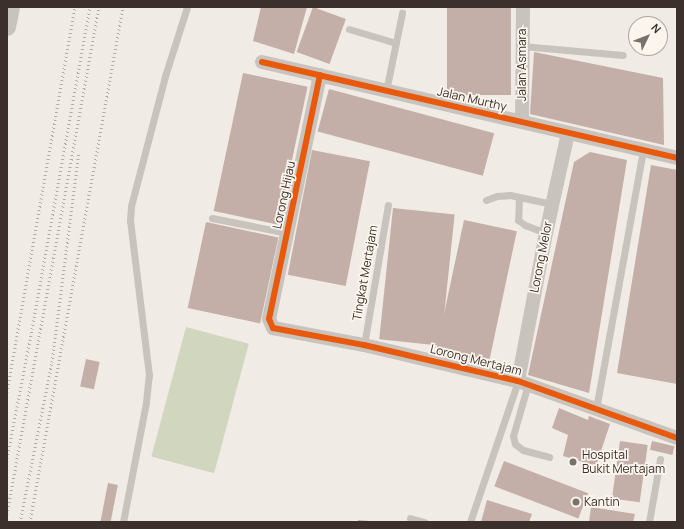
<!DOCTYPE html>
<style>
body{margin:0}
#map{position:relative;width:684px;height:529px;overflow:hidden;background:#f0ebe5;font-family:Manrope,sans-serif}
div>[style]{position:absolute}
.green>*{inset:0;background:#d1d6bf;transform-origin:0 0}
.building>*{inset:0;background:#c3afa7;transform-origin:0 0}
.service>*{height:7px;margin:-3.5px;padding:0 3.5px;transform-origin:3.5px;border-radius:3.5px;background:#c9c3be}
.minor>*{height:14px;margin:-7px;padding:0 7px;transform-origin:7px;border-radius:7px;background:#c9c3be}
.tertiary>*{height:17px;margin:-8.5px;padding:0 8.5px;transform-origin:8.5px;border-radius:8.5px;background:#c9c3be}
.rail>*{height:3px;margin-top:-1.5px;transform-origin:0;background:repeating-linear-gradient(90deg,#b1aca8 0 1px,transparent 0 4px)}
.cycleway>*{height:6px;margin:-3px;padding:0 3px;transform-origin:3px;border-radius:3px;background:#e8590c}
.dots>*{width:11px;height:11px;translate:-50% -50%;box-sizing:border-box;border:2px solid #fbf5ee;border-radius:50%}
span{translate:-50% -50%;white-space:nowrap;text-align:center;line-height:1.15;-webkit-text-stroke:3.5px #fbf5ee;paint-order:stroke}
.street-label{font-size:12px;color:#3b302b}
.poi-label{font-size:12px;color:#3b302b}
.left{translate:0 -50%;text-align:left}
.frame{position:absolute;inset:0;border:8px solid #3b302b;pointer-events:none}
.north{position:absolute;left:628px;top:16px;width:40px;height:40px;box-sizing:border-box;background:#fbf5ee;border:1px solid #aea6a0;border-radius:50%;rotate:47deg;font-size:11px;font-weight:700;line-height:16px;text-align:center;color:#3b302b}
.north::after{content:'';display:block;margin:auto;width:14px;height:18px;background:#7a716c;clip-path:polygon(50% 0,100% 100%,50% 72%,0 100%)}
</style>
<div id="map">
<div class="green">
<i style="left:186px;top:327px;width:65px;height:134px;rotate:15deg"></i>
</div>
<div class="building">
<i style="clip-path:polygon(261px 7px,307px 7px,294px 54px,253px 41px)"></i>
<i style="left:313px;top:7px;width:35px;height:48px;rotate:20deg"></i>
<i style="left:447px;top:7px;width:64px;height:88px"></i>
<i style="clip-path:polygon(534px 52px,663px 78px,664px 145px,530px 114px)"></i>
<i style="left:243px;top:73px;width:66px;height:141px;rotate:12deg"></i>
<i style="left:329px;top:89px;width:171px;height:44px;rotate:15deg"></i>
<i style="left:312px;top:150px;width:59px;height:127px;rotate:11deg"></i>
<i style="clip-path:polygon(590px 152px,627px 160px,589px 393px,528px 375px,574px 162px)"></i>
<i style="clip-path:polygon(651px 165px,677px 170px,677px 384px,617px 373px)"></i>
<i style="left:393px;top:208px;width:62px;height:132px;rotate:6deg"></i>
<i style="left:464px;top:220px;width:54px;height:136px;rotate:12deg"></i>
<i style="left:206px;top:222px;width:74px;height:88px;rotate:12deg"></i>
<i style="left:86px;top:359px;width:14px;height:28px;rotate:12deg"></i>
<i style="clip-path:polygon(559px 408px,588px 420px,589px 416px,610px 424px,596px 466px,563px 456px,568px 435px,552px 428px)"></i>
<i style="left:620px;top:441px;width:28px;height:58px;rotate:8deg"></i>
<i style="left:652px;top:441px;width:23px;height:9px;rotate:13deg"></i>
<i style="left:504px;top:461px;width:90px;height:27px;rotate:21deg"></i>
<i style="left:108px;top:483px;width:10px;height:40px;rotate:11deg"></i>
<i style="clip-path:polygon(487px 500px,532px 514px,529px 522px,481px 522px)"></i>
<i style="clip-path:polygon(591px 507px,635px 514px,633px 522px,589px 522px)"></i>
<i style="clip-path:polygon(358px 520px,370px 521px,370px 522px,358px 522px)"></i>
</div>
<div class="service">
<i style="left:349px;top:29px;width:49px;rotate:16.6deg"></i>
<i style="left:522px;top:46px;width:101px;rotate:5.1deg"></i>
<i style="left:386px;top:91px;width:80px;rotate:-78.4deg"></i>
<i style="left:519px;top:197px;width:23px;rotate:92deg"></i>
<i style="left:518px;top:220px;width:9px;rotate:36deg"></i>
<i style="left:525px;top:225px;width:22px;rotate:21deg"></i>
<i style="left:486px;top:200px;width:12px;rotate:-20deg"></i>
<i style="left:497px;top:196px;width:13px;rotate:-4deg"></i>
<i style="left:510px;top:195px;width:43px;rotate:12.1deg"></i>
<i style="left:212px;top:218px;width:76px;rotate:11.3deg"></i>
<i style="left:364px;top:345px;width:142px;rotate:-80.3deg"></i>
<i style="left:528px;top:384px;width:54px;rotate:106.1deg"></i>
<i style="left:513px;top:436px;width:8px;rotate:76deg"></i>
<i style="left:515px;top:444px;width:10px;rotate:37deg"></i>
<i style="left:523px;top:450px;width:27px;rotate:15deg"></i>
<i style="left:596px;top:409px;width:263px;rotate:-79.7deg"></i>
<i style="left:410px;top:518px;width:15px;rotate:16deg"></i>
<i style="left:123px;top:522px;width:122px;rotate:-79.1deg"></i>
<i style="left:146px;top:402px;width:27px;rotate:-84deg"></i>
<i style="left:149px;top:375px;width:155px;rotate:-97deg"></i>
<i style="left:130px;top:221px;width:15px;rotate:-86deg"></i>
<i style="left:131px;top:206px;width:134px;rotate:-75.3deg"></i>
<i style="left:165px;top:76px;width:72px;rotate:-72.3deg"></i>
<i style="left:470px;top:522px;width:149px;rotate:-71.2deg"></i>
<i style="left:649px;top:522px;width:64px;rotate:-80.1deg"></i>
</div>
<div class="minor">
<i style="left:262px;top:62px;width:426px;rotate:13deg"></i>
<i style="left:320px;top:75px;width:249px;rotate:101.8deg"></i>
<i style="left:269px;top:319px;width:10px;rotate:66deg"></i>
<i style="left:273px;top:328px;width:93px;rotate:10.6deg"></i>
<i style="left:364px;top:345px;width:158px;rotate:13.2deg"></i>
<i style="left:518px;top:381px;width:169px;rotate:19.7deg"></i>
<i style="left:522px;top:122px;width:115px;rotate:-89.5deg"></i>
<i style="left:518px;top:381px;width:151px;rotate:-79.3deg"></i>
<i style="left:546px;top:233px;width:102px;rotate:-77.6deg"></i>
</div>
<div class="tertiary">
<i style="left:7px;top:27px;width:20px;rotate:-79deg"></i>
</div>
<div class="rail">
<i style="left:7px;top:392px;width:391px;rotate:-80deg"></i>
<i style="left:7px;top:458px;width:131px;rotate:-79deg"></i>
<i style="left:32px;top:329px;width:327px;rotate:-79.8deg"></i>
<i style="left:7px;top:514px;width:515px;rotate:-79.72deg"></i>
<i style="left:20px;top:522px;width:163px;rotate:-78.7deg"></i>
<i style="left:52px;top:362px;width:212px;rotate:-82.7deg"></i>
<i style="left:30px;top:522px;width:523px;rotate:-79.76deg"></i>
</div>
<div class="cycleway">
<i style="left:262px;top:62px;width:426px;rotate:13deg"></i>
<i style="left:320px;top:75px;width:249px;rotate:101.8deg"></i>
<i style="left:269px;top:319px;width:10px;rotate:66deg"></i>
<i style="left:273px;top:328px;width:93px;rotate:10.6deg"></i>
<i style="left:364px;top:345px;width:158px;rotate:13.2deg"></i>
<i style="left:518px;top:381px;width:169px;rotate:19.7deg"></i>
</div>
<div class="dots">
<i style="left:573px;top:462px;background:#7a716c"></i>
<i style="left:576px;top:502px;background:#7a716c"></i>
</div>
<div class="street-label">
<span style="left:522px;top:65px;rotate:-90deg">Jalan Asmara</span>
<span style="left:472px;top:99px;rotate:13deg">Jalan Murthy</span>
<span style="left:284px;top:195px;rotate:-78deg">Lorong Hijau</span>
<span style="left:541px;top:257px;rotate:-79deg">Lorong Melor</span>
<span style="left:365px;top:273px;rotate:-80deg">Tingkat Mertajam</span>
<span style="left:476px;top:360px;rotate:14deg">Lorong Mertajam</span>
</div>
<div class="poi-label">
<span class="left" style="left:582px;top:462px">Hospital<br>Bukit Mertajam</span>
<span class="left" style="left:584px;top:502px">Kantin</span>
</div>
<div class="frame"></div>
<div class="north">N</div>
</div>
